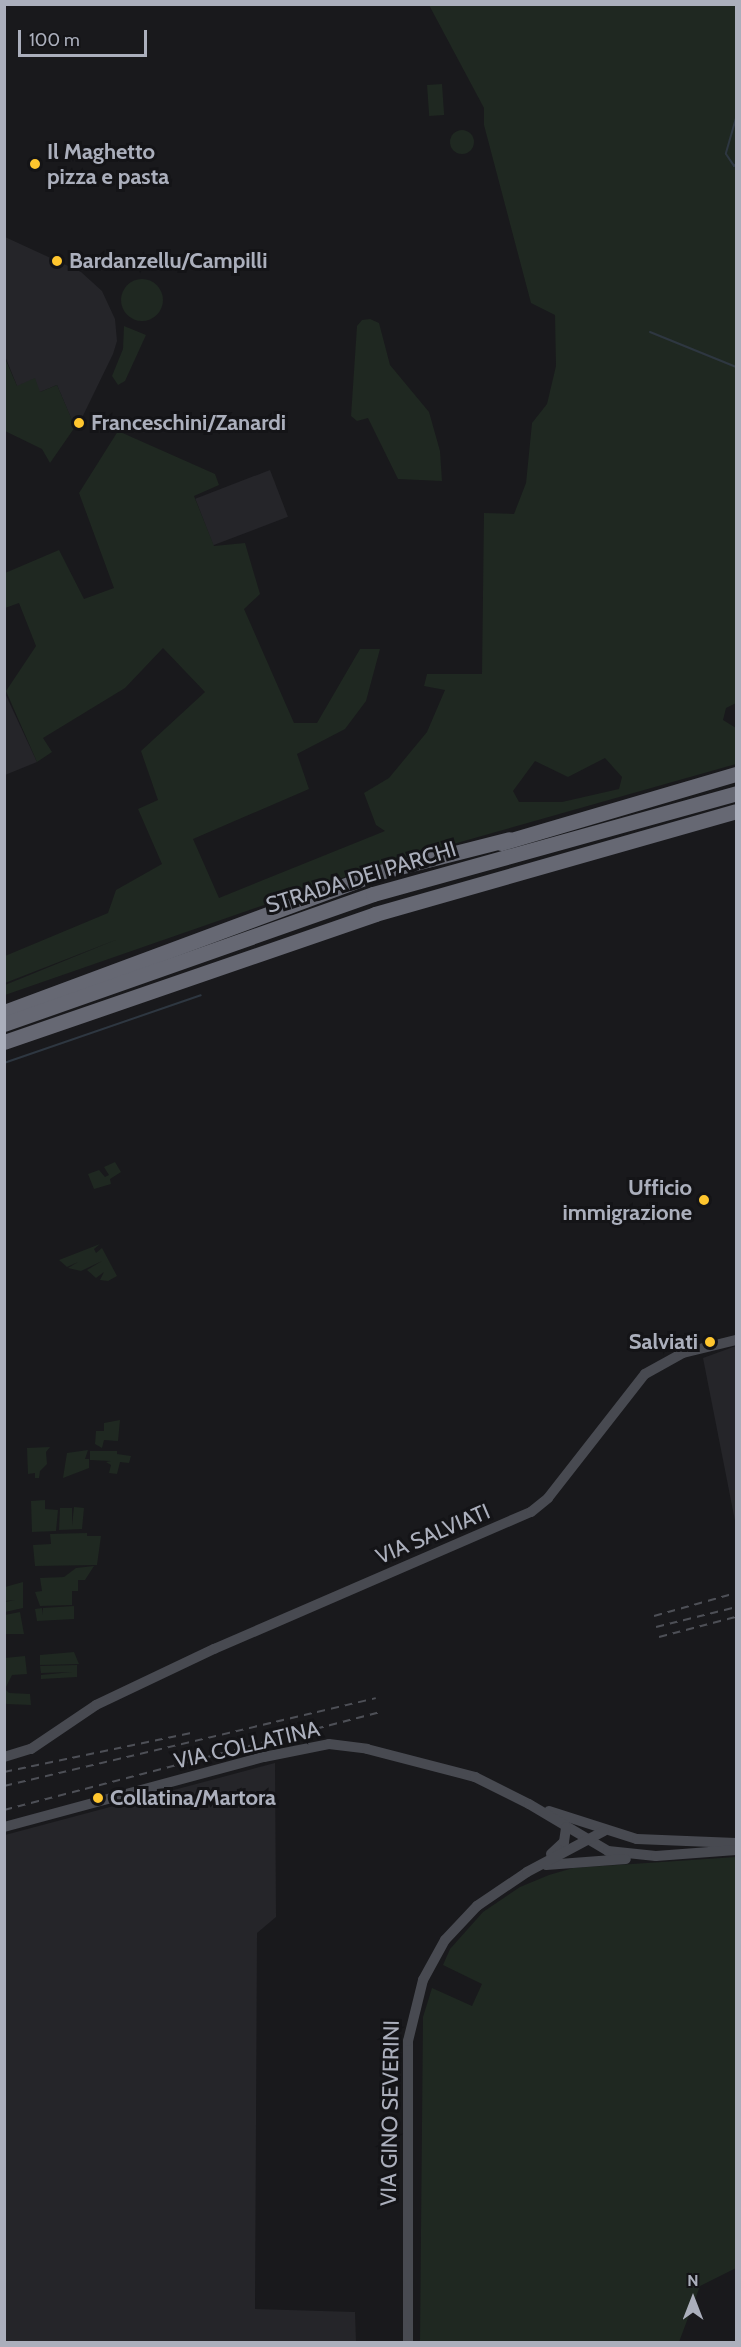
<!DOCTYPE html>
<style>
body{margin:0}
#map{position:relative;width:741px;height:2347px;overflow:hidden;background:#19191c;font-family:Cabin,sans-serif}
div>[style]{position:absolute}
.built>*{inset:0;background:#252529;transform-origin:0 0}
.green>*{inset:0;background:#1f2821;transform-origin:0 0}
.round{border-radius:50%}
.stream>*{height:2px;margin:-1px;padding:0 1px;transform-origin:1px;border-radius:1px;background:#2e3741}
.secondary>*{height:10px;margin:-5px;padding:0 5px;transform-origin:5px;border-radius:5px;background:#484a51}
.highway>*{height:15px;margin:-7.5px;padding:0 7.5px;transform-origin:7.5px;border-radius:7.5px;background:#666873}
.rail>*{height:2px;margin-top:-1px;transform-origin:0;background:repeating-linear-gradient(90deg,#4d4f56 0 8px,transparent 0 14px)}
.dots>*{width:16px;height:16px;translate:-50% -50%;box-sizing:border-box;border:3px solid #141417;border-radius:50%}
span{translate:-50% -50%;white-space:nowrap;text-align:center;line-height:1.15;-webkit-text-stroke:6px #141417;paint-order:stroke}
.poi-label{font-size:22px;color:#abafbc;font-weight:700}
.left{translate:0 -50%;text-align:left}
.right{translate:-100% -50%;text-align:right}
.street-label{font-size:22px;color:#abafbc}
.frame{position:absolute;inset:0;border:6px solid #abafbc;pointer-events:none}
.north{position:absolute;left:663px;top:2269px;width:60px;height:60px;-webkit-text-stroke:4px #141417;paint-order:stroke;rotate:0deg;font-size:16px;font-weight:700;line-height:24px;text-align:center;color:#abafbc}
.north::after{content:'';display:block;margin:auto;width:21px;height:27px;background:#abafbc;clip-path:polygon(50% 0,100% 100%,50% 72%,0 100%)}
.scale{position:absolute;left:18px;top:30px;width:129px;height:27px;box-sizing:border-box;border:3px solid #abafbc;border-top:0;padding-left:8px;font-size:18px;line-height:21px;white-space:nowrap;color:#abafbc;-webkit-text-stroke:4px #141417;paint-order:stroke}
</style>
<div id="map">
<div class="built">
<i style="clip-path:polygon(5px 237px,81px 272px,102px 291px,115px 319px,117px 341px,113px 354px,76px 430px,57px 385px,40px 392px,17px 386px,5px 356px)"></i>
<i style="left:270px;top:470px;width:50px;height:80px;rotate:69deg"></i>
<i style="clip-path:polygon(4px 691px,37px 762px,5px 775px)"></i>
<i style="clip-path:polygon(736px 1346px,736px 1526px,703px 1358px)"></i>
<i style="clip-path:polygon(275px 1763px,276px 1917px,257px 1933px,255px 2309px,355px 2312px,356px 2342px,5px 2342px,5px 1835px)"></i>
</div>
<div class="green">
<i style="clip-path:polygon(evenodd,429px 5px,736px 5px,736px 703px,726px 708px,723px 720px,736px 728px,736px 764px,379px 865px,5px 995px,5px 985px,118px 939px,5px 983px,5px 956px,108px 913px,116px 890px,162px 864px,138px 809px,158px 800px,141px 751px,205px 692px,163px 648px,125px 688px,43px 738px,52px 752px,37px 762px,6px 691px,36px 646px,19px 603px,5px 608px,5px 573px,59px 550px,84px 599px,114px 588px,79px 493px,118px 431px,215px 474px,219px 485px,194px 496px,214px 546px,245px 543px,260px 594px,244px 609px,294px 723px,317px 723px,360px 649px,380px 649px,366px 701px,345px 729px,297px 754px,309px 789px,193px 839px,219px 898px,385px 831px,376px 825px,364px 793px,389px 778px,427px 732px,445px 690px,424px 686px,427px 674px,482px 674px,484px 513px,514px 514px,526px 483px,532px 423px,547px 404px,556px 366px,555px 315px,531px 303px,484px 125px,484px 108px,429px 5px,605px 758px,622px 777px,619px 789px,562px 802px,519px 802px,513px 791px,535px 761px,568px 777px,605px 758px)"></i>
<i style="left:442px;top:84px;width:31px;height:15px;rotate:86deg"></i>
<i class="round" style="left:450px;top:130px;width:24px;height:24px"></i>
<i class="round" style="left:121px;top:279px;width:42px;height:42px"></i>
<i style="clip-path:polygon(370px 319px,379px 323px,390px 365px,429px 412px,440px 451px,442px 481px,398px 479px,368px 418px,357px 421px,351px 416px,357px 326px,362px 320px)"></i>
<i style="clip-path:polygon(124px 326px,146px 335px,125px 381px,118px 385px,112px 376px,123px 349px)"></i>
<i style="clip-path:polygon(4px 356px,17px 386px,35px 378px,40px 392px,57px 385px,75px 427px,50px 463px,42px 449px,5px 431px)"></i>
<i style="clip-path:polygon(115px 1162px,121px 1172px,110px 1179px,111px 1184px,94px 1189px,88px 1174px,99px 1170px,105px 1177px,109px 1175px,104px 1167px)"></i>
<i style="clip-path:polygon(100px 1244px,94px 1249px,96px 1253px,102px 1248px,117px 1276px,108px 1281px,100px 1280px,104px 1272px,96px 1278px,87px 1270px,102px 1261px,81px 1271px,68px 1268px,78px 1262px,67px 1267px,59px 1260px)"></i>
<i style="clip-path:polygon(120px 1420px,118px 1441px,104px 1440px,102px 1448px,95px 1444px,96px 1431px,104px 1431px,104px 1423px)"></i>
<i style="clip-path:polygon(50px 1447px,46px 1452px,47px 1464px,40px 1471px,39px 1478px,35px 1478px,35px 1473px,28px 1474px,27px 1448px)"></i>
<i style="clip-path:polygon(88px 1450px,85px 1459px,89px 1459px,89px 1468px,63px 1478px,67px 1453px)"></i>
<i style="clip-path:polygon(90px 1451px,117px 1451px,117px 1454px,131px 1456px,129px 1463px,120px 1462px,117px 1474px,109px 1473px,111px 1465px,106px 1462px,111px 1461px,90px 1460px)"></i>
<i style="clip-path:polygon(45px 1500px,45px 1509px,58px 1510px,56px 1531px,32px 1532px,31px 1501px)"></i>
<i style="clip-path:polygon(74px 1507px,84px 1508px,82px 1529px,59px 1530px,60px 1508px,72px 1508px,72px 1526px)"></i>
<i style="clip-path:polygon(87px 1533px,87px 1536px,101px 1536px,97px 1565px,35px 1566px,33px 1545px,51px 1544px,50px 1534px)"></i>
<i style="clip-path:polygon(94px 1566px,85px 1580px,78px 1580px,78px 1591px,72px 1591px,72px 1605px,40px 1606px,35px 1592px,42px 1591px,40px 1578px,64px 1577px,76px 1568px)"></i>
<i style="clip-path:polygon(23px 1582px,23px 1608px,5px 1612px,5px 1602px,15px 1600px,5px 1601px,5px 1587px)"></i>
<i style="clip-path:polygon(74px 1606px,74px 1619px,37px 1621px,35px 1609px,42px 1608px,43px 1615px,43px 1608px)"></i>
<i style="clip-path:polygon(20px 1612px,24px 1634px,5px 1634px,5px 1615px)"></i>
<i style="clip-path:polygon(74px 1652px,79px 1664px,40px 1665px,40px 1655px)"></i>
<i style="clip-path:polygon(25px 1656px,27px 1674px,12px 1675px,5px 1689px,9px 1693px,30px 1694px,31px 1705px,7px 1704px,5px 1703px,5px 1658px)"></i>
<i style="clip-path:polygon(77px 1665px,77px 1677px,41px 1679px,41px 1675px,72px 1672px,41px 1673px,40px 1666px)"></i>
<i style="clip-path:polygon(736px 1857px,736px 2268px,700px 2286px,679px 2342px,420px 2342px,423px 2017px,432px 1988px,472px 2006px,482px 1984px,443px 1965px,450px 1949px,483px 1912px,520px 1887px,549px 1875px,573px 1868px)"></i>
</div>
<div class="stream">
<i style="left:736px;top:118px;width:37px;rotate:106deg"></i>
<i style="left:726px;top:154px;width:14px;rotate:56deg"></i>
<i style="left:734px;top:166px;width:3px;rotate:-45deg"></i>
<i style="left:650px;top:332px;width:93px;rotate:22.1deg"></i>
<i style="left:4px;top:1063px;width:208px;rotate:-19deg"></i>
</div>
<div class="secondary">
<i style="left:4px;top:1757px;width:28px;rotate:-17deg"></i>
<i style="left:31px;top:1749px;width:78px;rotate:-34.1deg"></i>
<i style="left:96px;top:1705px;width:131px;rotate:-25.4deg"></i>
<i style="left:214px;top:1649px;width:345px;rotate:-23.4deg"></i>
<i style="left:531px;top:1512px;width:22px;rotate:-39deg"></i>
<i style="left:548px;top:1498px;width:157px;rotate:-52deg"></i>
<i style="left:645px;top:1374px;width:43px;rotate:-28.9deg"></i>
<i style="left:683px;top:1353px;width:55px;rotate:-13.8deg"></i>
<i style="left:549px;top:1811px;width:92px;rotate:17.7deg"></i>
<i style="left:637px;top:1839px;width:99px;rotate:2.3deg"></i>
<i style="left:4px;top:1827px;width:269px;rotate:-15.1deg"></i>
<i style="left:264px;top:1757px;width:66px;rotate:-11.3deg"></i>
<i style="left:329px;top:1744px;width:38px;rotate:7deg"></i>
<i style="left:367px;top:1749px;width:112px;rotate:14.5deg"></i>
<i style="left:475px;top:1777px;width:60px;rotate:26.6deg"></i>
<i style="left:529px;top:1804px;width:92px;rotate:30.7deg"></i>
<i style="left:608px;top:1851px;width:48px;rotate:5.9deg"></i>
<i style="left:656px;top:1856px;width:80px;rotate:-4.3deg"></i>
<i style="left:551px;top:1854px;width:18px;rotate:-43deg"></i>
<i style="left:564px;top:1842px;width:15px;rotate:-82deg"></i>
<i style="left:546px;top:1865px;width:80px;rotate:-4.3deg"></i>
<i style="left:408px;top:2342px;width:301px;rotate:-90deg"></i>
<i style="left:408px;top:2041px;width:63px;rotate:-76.2deg"></i>
<i style="left:423px;top:1980px;width:46px;rotate:-61.2deg"></i>
<i style="left:445px;top:1940px;width:47px;rotate:-46.7deg"></i>
<i style="left:477px;top:1906px;width:60px;rotate:-34.2deg"></i>
<i style="left:527px;top:1872px;width:87px;rotate:-28deg"></i>
</div>
<div class="highway">
<i style="left:501px;top:843px;width:245px;rotate:-16.4deg"></i>
<i style="left:4px;top:1012px;width:401px;rotate:-20.4deg"></i>
<i style="left:380px;top:872px;width:133px;rotate:-14.3deg"></i>
<i style="left:4px;top:1024px;width:391px;rotate:-19.4deg"></i>
<i style="left:373px;top:894px;width:377px;rotate:-15.5deg"></i>
<i style="left:4px;top:1042px;width:392px;rotate:-19deg"></i>
<i style="left:375px;top:914px;width:375px;rotate:-15.9deg"></i>
</div>
<div class="rail">
<i style="left:654px;top:1616px;width:85px;rotate:-15.7deg"></i>
<i style="left:656px;top:1627px;width:82px;rotate:-14deg"></i>
<i style="left:659px;top:1637px;width:80px;rotate:-14.6deg"></i>
<i style="left:4px;top:1772px;width:191px;rotate:-11.8deg"></i>
<i style="left:4px;top:1786px;width:382px;rotate:-13.3deg"></i>
<i style="left:4px;top:1810px;width:389px;rotate:-14.6deg"></i>
</div>
<div class="dots">
<i style="left:35px;top:164px;background:#ffc62e"></i>
<i style="left:57px;top:261px;background:#ffc62e"></i>
<i style="left:79px;top:423px;background:#ffc62e"></i>
<i style="left:704px;top:1200px;background:#ffc62e"></i>
<i style="left:710px;top:1342px;background:#ffc62e"></i>
<i style="left:98px;top:1798px;background:#ffc62e"></i>
</div>
<div class="poi-label">
<span class="left" style="left:47px;top:164px">Il Maghetto<br>pizza e pasta</span>
<span class="left" style="left:69px;top:261px">Bardanzellu/Campilli</span>
<span class="left" style="left:91px;top:423px">Franceschini/Zanardi</span>
<span class="right" style="left:692px;top:1200px">Ufficio<br>immigrazione</span>
<span class="right" style="left:698px;top:1342px">Salviati</span>
<span class="left" style="left:110px;top:1798px">Collatina/Martora</span>
</div>
<div class="street-label">
<span style="left:361px;top:877px;rotate:-17deg">STRADA DEI PARCHI</span>
<span style="left:433px;top:1534px;rotate:-23deg">VIA SALVIATI</span>
<span style="left:247px;top:1745px;rotate:-13deg">VIA COLLATINA</span>
<span style="left:390px;top:2113px;rotate:-89deg">VIA GINO SEVERINI</span>
</div>
<div class="frame"></div>
<div class="north">N</div>
<div class="scale">100 m</div>
</div>
